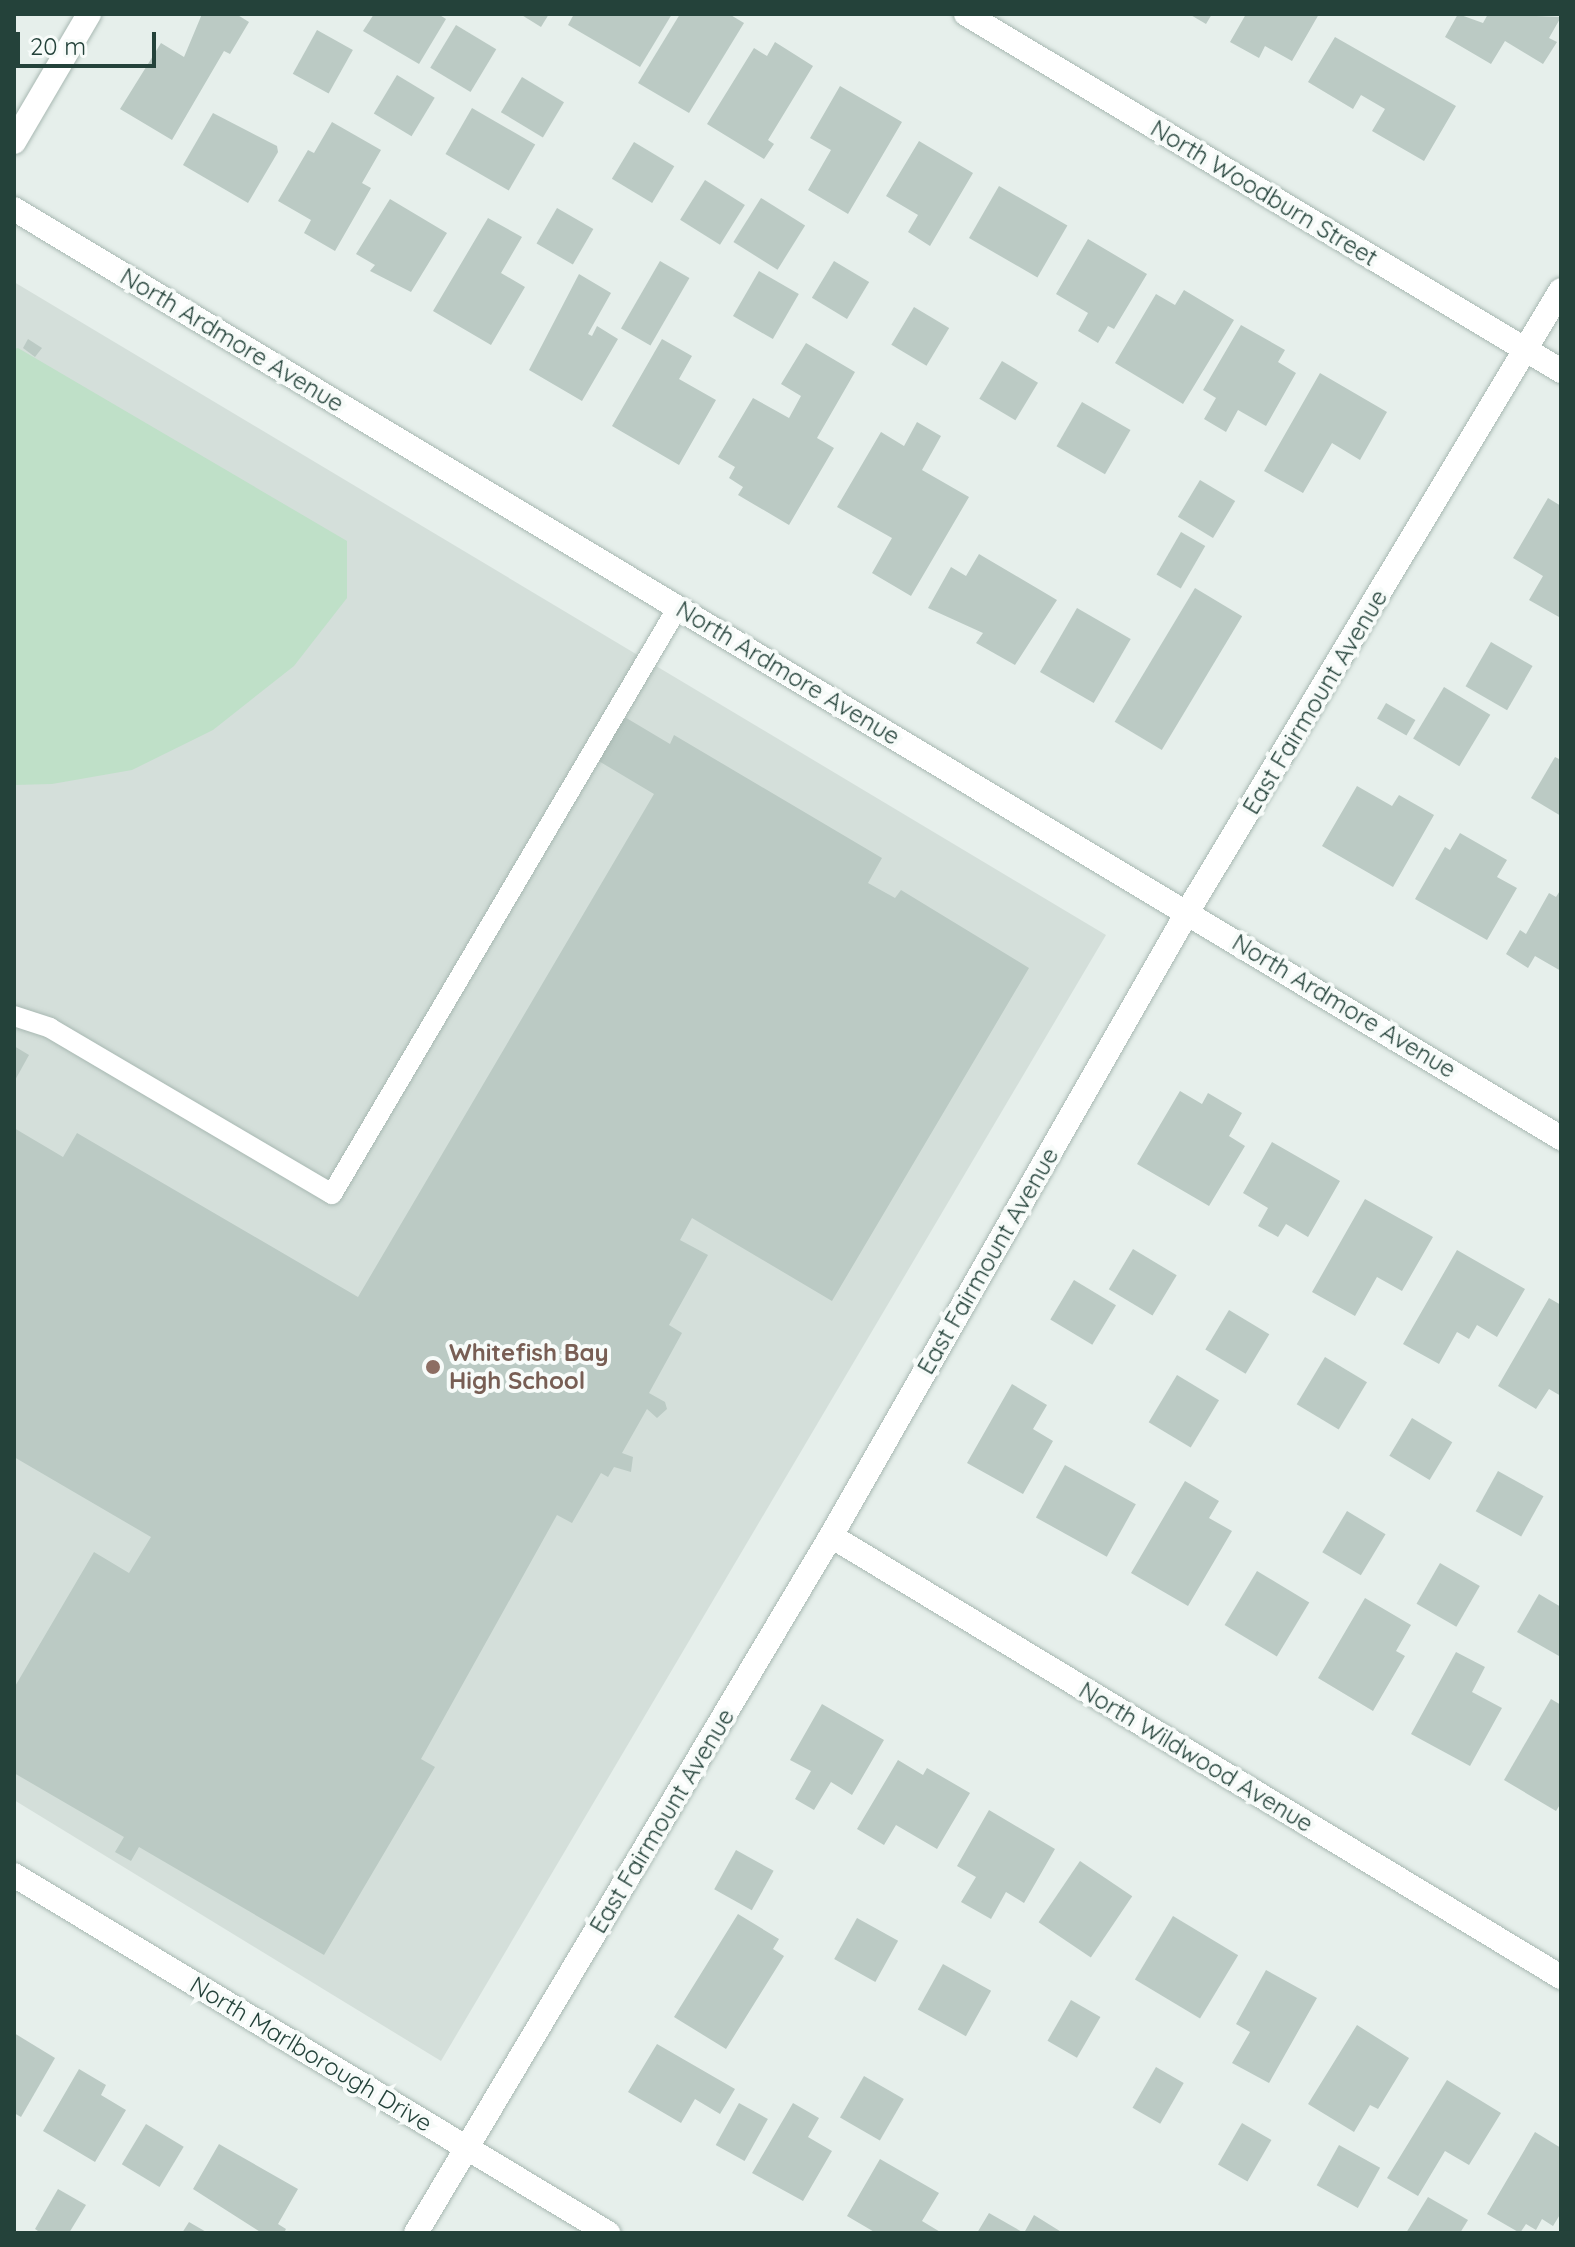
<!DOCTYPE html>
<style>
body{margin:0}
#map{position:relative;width:1575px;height:2247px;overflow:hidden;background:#e6efeb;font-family:Quicksand,sans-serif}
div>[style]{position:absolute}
.built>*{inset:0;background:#d4dfda}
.green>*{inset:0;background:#bfe0c8}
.building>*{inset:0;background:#bbcac4;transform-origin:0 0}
.roads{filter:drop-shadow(0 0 2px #a8b8b2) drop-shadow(0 0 2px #a8b8b2)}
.service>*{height:20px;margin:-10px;padding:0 10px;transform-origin:10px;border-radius:10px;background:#fff}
.minor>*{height:24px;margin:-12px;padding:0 12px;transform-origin:12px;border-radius:12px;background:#fff}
.tertiary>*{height:24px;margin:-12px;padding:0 12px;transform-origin:12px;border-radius:12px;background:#fff}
.dots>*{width:22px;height:22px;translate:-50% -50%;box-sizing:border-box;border:4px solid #f7fbf9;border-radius:50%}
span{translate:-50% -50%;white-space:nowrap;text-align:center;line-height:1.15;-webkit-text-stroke:8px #f7fbf9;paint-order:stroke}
.street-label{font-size:24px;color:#24423a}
.education-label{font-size:24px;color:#785e54;font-weight:700}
.left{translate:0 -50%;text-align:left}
.frame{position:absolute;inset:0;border:16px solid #24423a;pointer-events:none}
.scale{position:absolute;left:16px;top:32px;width:140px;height:36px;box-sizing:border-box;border:4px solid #24423a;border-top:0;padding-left:10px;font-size:24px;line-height:28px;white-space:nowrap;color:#24423a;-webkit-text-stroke:6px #f7fbf9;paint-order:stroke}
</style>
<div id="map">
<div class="built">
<i style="clip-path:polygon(14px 282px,1106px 935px,441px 2061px,14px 1800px)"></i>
</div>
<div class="green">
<i style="clip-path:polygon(18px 348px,347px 541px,347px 598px,294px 666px,213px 730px,132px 770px,52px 784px,14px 785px,14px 349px)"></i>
</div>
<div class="building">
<i style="clip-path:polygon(202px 14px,236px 14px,249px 22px,230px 54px,224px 51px,172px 140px,120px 109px,161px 43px,184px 57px)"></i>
<i style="clip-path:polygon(374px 14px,438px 14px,446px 19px,419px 64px,363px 31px)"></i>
<i style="clip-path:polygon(520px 14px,549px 14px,541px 27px)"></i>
<i style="clip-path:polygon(574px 14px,672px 14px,640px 67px,568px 25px)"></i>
<i style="clip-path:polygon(680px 14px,729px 14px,744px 23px,689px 113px,638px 83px)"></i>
<i style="clip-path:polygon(1189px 14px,1212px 14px,1206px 24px)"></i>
<i style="clip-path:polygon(1246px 14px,1319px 14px,1292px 61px,1265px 46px,1259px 58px,1230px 42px)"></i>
<i style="clip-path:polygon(1458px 14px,1483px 23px,1488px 14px,1561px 17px,1549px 38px,1557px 42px,1543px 64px,1505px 41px,1491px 64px,1445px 37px)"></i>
<i style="left:456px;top:25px;width:47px;height:50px;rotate:31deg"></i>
<i style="left:317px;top:30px;width:41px;height:50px;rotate:29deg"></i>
<i style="clip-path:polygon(1335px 37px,1456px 106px,1424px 161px,1372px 131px,1385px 109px,1361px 95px,1353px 109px,1308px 82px)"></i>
<i style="clip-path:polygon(775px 42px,813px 66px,768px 140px,774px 144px,764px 159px,707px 124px,754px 48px,767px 56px)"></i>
<i style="left:397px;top:75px;width:44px;height:45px;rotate:31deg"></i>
<i style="left:522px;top:77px;width:49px;height:41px;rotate:31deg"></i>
<i style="clip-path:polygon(840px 86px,902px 122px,848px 214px,808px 190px,831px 150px,810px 138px)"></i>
<i style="left:472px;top:108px;width:73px;height:53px;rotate:30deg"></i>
<i style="clip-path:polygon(213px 113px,277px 146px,278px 152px,248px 203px,183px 165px)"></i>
<i style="clip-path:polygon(332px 122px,381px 150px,362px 183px,371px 188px,335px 251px,304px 233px,311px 220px,278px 201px,308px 150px,314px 153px)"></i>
<i style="clip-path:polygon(919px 141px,973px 173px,930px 246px,908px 232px,918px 215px,886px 196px)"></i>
<i style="left:634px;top:142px;width:47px;height:43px;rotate:31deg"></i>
<i style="left:705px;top:180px;width:47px;height:47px;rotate:32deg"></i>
<i style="left:999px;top:186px;width:79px;height:60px;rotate:30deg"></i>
<i style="left:761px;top:198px;width:52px;height:52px;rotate:32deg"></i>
<i style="clip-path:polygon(390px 199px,447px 233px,411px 292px,370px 271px,375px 265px,356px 254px)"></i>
<i style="left:557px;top:208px;width:42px;height:41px;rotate:30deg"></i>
<i style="clip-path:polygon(488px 218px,522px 237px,501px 273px,525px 287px,491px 345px,433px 311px)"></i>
<i style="clip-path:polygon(1088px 239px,1147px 274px,1114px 329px,1108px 326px,1098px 343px,1078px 331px,1088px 313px,1056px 294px)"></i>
<i style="left:660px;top:261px;width:34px;height:78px;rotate:30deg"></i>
<i style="left:834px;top:261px;width:41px;height:43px;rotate:31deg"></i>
<i style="left:759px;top:271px;width:46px;height:52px;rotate:30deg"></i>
<i style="clip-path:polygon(579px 274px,611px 293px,588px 334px,592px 336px,597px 326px,618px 339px,582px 401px,529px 370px)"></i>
<i style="clip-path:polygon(1184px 290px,1234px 320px,1183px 404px,1115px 363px,1156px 294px,1175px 305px)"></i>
<i style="left:914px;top:307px;width:41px;height:44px;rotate:31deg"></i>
<i style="clip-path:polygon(1241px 325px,1285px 350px,1278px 362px,1296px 373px,1266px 426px,1238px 410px,1226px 432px,1204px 419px,1216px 398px,1203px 390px)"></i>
<i style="clip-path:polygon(28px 339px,42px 348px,35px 357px,23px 348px)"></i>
<i style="clip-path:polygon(662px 339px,692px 356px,679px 379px,716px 400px,679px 465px,612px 426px)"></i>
<i style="clip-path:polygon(806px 343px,855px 372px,817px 438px,834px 448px,789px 525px,738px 495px,743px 487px,729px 478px,735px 467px,718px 457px,753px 398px,789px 418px,801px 396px,781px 384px)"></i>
<i style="left:1002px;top:361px;width:42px;height:44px;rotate:31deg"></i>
<i style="clip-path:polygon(1320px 373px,1387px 412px,1360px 460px,1332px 443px,1303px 493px,1264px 471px)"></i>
<i style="left:1082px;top:402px;width:56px;height:51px;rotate:30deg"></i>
<i style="clip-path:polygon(917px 422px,941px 436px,922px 470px,969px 497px,911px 596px,872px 573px,892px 538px,837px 507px,881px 432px,904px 446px)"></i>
<i style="left:1200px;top:480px;width:41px;height:43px;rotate:31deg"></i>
<i style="clip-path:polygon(1548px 498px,1561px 506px,1559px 617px,1529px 600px,1543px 576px,1513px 558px)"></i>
<i style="left:1181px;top:532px;width:28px;height:49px;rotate:30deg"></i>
<i style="clip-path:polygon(979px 554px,1057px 600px,1015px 665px,976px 643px,983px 633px,928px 608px,951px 567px,966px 576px)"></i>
<i style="left:1195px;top:588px;width:55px;height:156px;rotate:31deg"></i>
<i style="left:1077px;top:608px;width:62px;height:74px;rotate:30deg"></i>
<i style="left:1491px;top:642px;width:48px;height:51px;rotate:30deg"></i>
<i style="left:1444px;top:687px;width:54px;height:60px;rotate:31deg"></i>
<i style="left:1386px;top:703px;width:34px;height:18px;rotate:30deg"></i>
<i style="clip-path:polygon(623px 716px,670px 744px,674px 735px,882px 858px,868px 883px,895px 898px,901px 890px,1029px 968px,832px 1301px,692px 1218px,680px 1240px,708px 1255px,669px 1325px,682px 1333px,649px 1393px,665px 1402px,667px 1409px,657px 1418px,647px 1409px,622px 1453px,633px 1457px,631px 1472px,614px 1467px,608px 1477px,601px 1473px,572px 1523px,557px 1515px,421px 1759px,435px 1767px,324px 1955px,139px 1847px,131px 1861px,115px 1852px,124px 1837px,14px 1773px,14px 1688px,94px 1552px,129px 1573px,151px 1537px,14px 1457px,14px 1128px,63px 1157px,77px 1133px,358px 1297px,654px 794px,597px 760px)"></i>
<i style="clip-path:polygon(1555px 757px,1561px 760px,1561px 816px,1531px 798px)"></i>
<i style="clip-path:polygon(1357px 786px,1392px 806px,1399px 795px,1434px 815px,1393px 887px,1322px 846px)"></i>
<i style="clip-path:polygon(1460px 833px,1507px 860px,1497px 877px,1517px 888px,1487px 940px,1415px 899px,1445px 847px,1450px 850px)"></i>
<i style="clip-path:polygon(1561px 889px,1561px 971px,1535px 956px,1528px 968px,1506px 954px,1520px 930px,1526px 934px,1549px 893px,1556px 897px)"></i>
<i style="clip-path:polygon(14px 1046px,29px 1055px,14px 1082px)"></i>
<i style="clip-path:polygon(1180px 1091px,1202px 1104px,1208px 1093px,1242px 1113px,1229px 1136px,1245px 1146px,1209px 1206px,1137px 1164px)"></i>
<i style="clip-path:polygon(1272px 1142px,1340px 1181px,1308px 1237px,1286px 1224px,1278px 1237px,1258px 1226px,1268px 1208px,1243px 1193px)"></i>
<i style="clip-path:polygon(1365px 1199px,1433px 1237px,1402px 1291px,1377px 1277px,1355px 1316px,1312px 1292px)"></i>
<i style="left:1133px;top:1249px;width:51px;height:47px;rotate:31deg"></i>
<i style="clip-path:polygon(1457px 1250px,1525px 1289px,1497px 1337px,1477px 1325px,1469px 1339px,1457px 1332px,1439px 1364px,1403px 1344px)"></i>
<i style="left:1074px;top:1280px;width:49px;height:46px;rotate:31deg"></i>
<i style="clip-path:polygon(1549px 1298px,1561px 1305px,1561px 1396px,1549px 1389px,1536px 1409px,1498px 1386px)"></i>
<i style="left:1229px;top:1310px;width:47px;height:46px;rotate:31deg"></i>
<i style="left:1325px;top:1357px;width:49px;height:55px;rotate:31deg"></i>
<i style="left:1177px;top:1375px;width:49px;height:55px;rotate:31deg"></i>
<i style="clip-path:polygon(1012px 1384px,1047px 1405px,1033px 1429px,1053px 1441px,1023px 1494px,967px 1463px)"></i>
<i style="left:1412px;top:1418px;width:47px;height:44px;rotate:31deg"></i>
<i style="left:1065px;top:1465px;width:81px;height:60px;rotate:29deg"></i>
<i style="left:1498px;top:1471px;width:52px;height:46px;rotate:29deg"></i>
<i style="clip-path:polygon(1185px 1481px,1219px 1501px,1209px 1518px,1232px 1531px,1188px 1606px,1131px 1573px)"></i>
<i style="left:1347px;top:1511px;width:45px;height:48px;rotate:31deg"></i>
<i style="left:1440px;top:1563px;width:46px;height:47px;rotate:30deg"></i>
<i style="left:1257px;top:1571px;width:61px;height:63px;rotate:31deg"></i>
<i style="clip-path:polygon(1539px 1594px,1561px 1607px,1559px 1656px,1517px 1632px)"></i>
<i style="clip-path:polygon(1365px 1598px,1411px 1625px,1396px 1651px,1405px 1656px,1373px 1711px,1318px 1678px)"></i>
<i style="clip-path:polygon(1456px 1652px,1485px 1667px,1472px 1692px,1502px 1708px,1470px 1766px,1411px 1734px)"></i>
<i style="clip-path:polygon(1551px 1699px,1561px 1705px,1561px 1803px,1556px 1811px,1504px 1780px)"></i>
<i style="clip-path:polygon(822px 1704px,884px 1740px,852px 1795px,831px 1782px,814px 1810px,795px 1799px,811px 1771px,790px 1760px)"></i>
<i style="clip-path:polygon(898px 1760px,923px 1775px,927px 1768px,970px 1793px,937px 1849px,896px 1825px,884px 1845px,857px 1829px)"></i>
<i style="clip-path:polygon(989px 1810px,1055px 1849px,1024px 1903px,1006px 1892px,991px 1919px,961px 1902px,976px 1877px,957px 1866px)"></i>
<i style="left:736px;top:1850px;width:43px;height:45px;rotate:29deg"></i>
<i style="left:1080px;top:1861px;width:63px;height:74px;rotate:34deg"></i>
<i style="clip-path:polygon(738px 1914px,779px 1939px,773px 1949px,784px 1956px,726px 2049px,674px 2017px)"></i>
<i style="left:1173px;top:1916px;width:76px;height:74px;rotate:31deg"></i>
<i style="left:857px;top:1918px;width:47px;height:47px;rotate:29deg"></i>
<i style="left:943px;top:1964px;width:55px;height:52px;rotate:29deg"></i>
<i style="clip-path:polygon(1266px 1970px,1317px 1998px,1269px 2083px,1232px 2063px,1250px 2032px,1236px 2024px)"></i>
<i style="left:1071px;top:2000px;width:34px;height:47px;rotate:30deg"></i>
<i style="clip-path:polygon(1357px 2025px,1409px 2058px,1378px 2109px,1370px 2105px,1354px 2132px,1308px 2104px)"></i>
<i style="clip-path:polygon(14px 2033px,55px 2058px,21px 2117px,14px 2113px)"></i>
<i style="clip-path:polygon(657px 2044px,735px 2089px,720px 2114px,695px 2099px,681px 2123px,628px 2092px)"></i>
<i style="left:1156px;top:2067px;width:32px;height:47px;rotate:30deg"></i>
<i style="clip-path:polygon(79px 2069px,106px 2085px,101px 2095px,126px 2110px,95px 2162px,43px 2131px)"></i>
<i style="left:864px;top:2076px;width:46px;height:48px;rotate:30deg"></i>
<i style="clip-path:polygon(1447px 2080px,1501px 2113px,1469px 2165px,1445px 2151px,1418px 2196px,1387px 2178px)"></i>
<i style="left:739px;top:2103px;width:33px;height:48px;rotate:29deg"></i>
<i style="clip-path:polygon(793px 2103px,819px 2118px,808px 2137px,832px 2151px,803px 2201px,752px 2173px)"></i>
<i style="left:1242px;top:2123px;width:34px;height:48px;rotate:30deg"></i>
<i style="left:146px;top:2124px;width:44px;height:47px;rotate:31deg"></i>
<i style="clip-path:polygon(1535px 2132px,1561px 2148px,1561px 2213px,1553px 2226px,1542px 2219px,1536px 2230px,1526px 2224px,1520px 2233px,1487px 2214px)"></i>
<i style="clip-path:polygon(219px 2144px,298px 2189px,278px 2224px,286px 2229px,284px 2233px,262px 2233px,193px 2189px)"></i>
<i style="left:1339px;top:2145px;width:47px;height:46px;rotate:29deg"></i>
<i style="clip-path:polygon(880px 2159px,939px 2193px,922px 2221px,942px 2233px,876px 2233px,847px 2216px)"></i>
<i style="clip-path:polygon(58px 2189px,86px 2205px,69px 2233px,41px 2233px,35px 2229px)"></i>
<i style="clip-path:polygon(1428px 2197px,1468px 2220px,1460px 2233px,1406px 2233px)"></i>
<i style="clip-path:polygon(989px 2213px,1024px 2233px,1034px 2215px,1063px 2233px,977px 2233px)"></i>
<i style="clip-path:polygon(189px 2222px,208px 2233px,182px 2233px)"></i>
</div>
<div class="roads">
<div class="service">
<i style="left:14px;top:1016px;width:38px;rotate:18deg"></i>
<i style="left:50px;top:1028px;width:327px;rotate:30.5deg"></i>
<i style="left:332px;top:1194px;width:681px;rotate:-59.48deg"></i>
</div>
<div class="minor">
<i style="left:966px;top:14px;width:694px;rotate:30.96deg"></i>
<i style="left:14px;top:142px;width:148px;rotate:-59.6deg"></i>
<i style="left:14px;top:209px;width:1805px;rotate:30.99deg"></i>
<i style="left:831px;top:1536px;width:853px;rotate:31.14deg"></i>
<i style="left:416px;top:2233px;width:811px;rotate:-59.23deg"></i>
<i style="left:831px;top:1536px;width:720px;rotate:-60.26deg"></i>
<i style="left:1188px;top:911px;width:724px;rotate:-59.01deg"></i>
</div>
<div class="tertiary">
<i style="left:14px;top:1875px;width:694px;rotate:31.08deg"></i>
</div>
</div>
<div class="dots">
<i style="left:433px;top:1367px;background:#8d6e63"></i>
</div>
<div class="street-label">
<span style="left:1264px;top:193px;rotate:31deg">North Woodburn Street</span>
<span style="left:232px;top:340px;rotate:31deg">North Ardmore Avenue</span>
<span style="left:788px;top:673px;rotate:31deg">North Ardmore Avenue</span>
<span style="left:1315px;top:702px;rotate:-59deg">East Fairmount Avenue</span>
<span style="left:1344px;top:1006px;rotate:31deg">North Ardmore Avenue</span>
<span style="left:988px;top:1261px;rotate:-60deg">East Fairmount Avenue</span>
<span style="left:1196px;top:1757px;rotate:31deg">North Wildwood Avenue</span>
<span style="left:662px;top:1821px;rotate:-59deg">East Fairmount Avenue</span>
<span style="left:311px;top:2054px;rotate:31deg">North Marlborough Drive</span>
</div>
<div class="education-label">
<span class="left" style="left:449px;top:1367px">Whitefish Bay<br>High School</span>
</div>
<div class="frame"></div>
<div class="scale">20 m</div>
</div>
